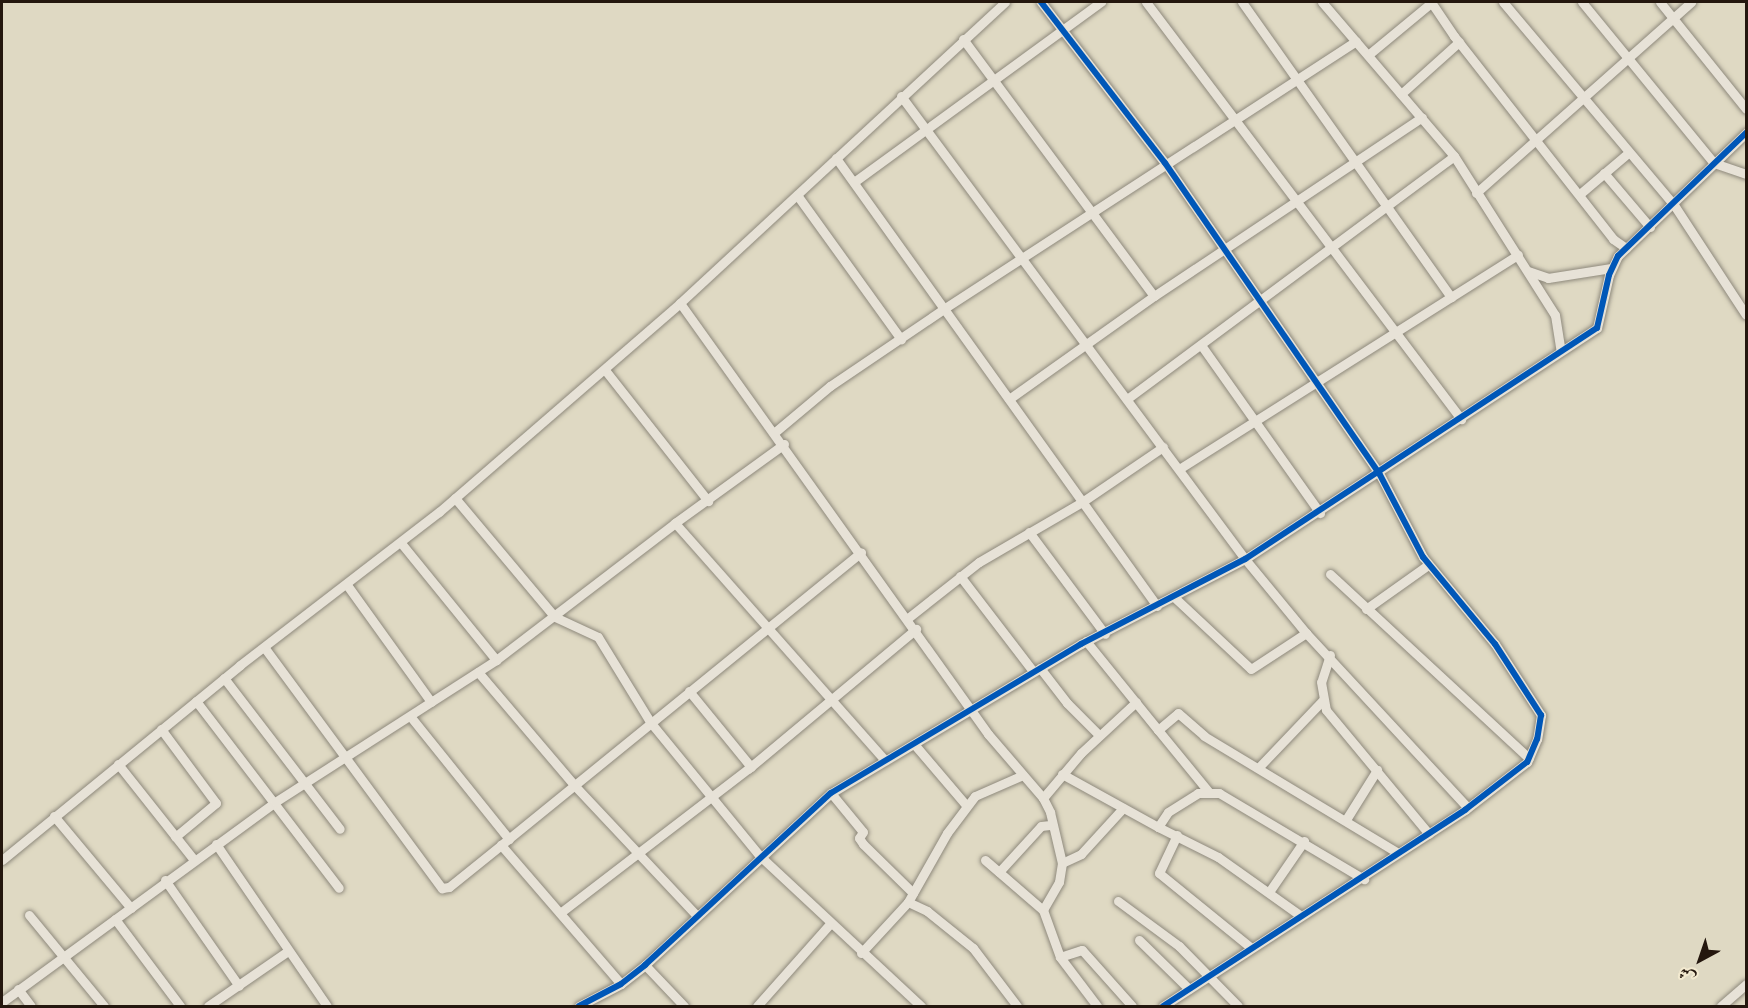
<!DOCTYPE html>
<meta charset="utf-8">
<style>
body{margin:0}
#map{position:relative;width:1748px;height:1008px;overflow:hidden;background:#dfd9c3;font-family:"Sorts Mill Goudy",Amiri,serif}
div>[style]{position:absolute}
.roads{filter:drop-shadow(0 0 2px #8e897c) drop-shadow(0 0 2px #8e897c)}
.street>*{height:9px;margin:-4.5px;padding:0 4.5px;transform-origin:4.5px;border-radius:4.5px;background:#e7e2d7}
.cycleway>*{height:6px;margin:-3px;padding:0 3px;transform-origin:3px;border-radius:3px;background:#0057b8}
span{translate:-50% -50%;white-space:nowrap;text-align:center;line-height:1.15;-webkit-text-stroke:5px #f3ead0;paint-order:stroke}
.frame{position:absolute;inset:0;border:3px solid #24170e;pointer-events:none}
.north{position:absolute;left:1670px;top:930px;width:60px;height:60px;-webkit-text-stroke:4px #f3ead0;paint-order:stroke;rotate:220deg;font-size:16px;font-weight:700;line-height:24px;text-align:center;color:#24170e}
.north::after{content:'';display:block;margin:auto;width:21px;height:27px;background:#24170e;clip-path:polygon(50% 0,100% 100%,50% 72%,0 100%)}
</style>
<div id="map">
<div class="roads">
<div class="street">
<i style="left:1041px;top:2px;width:203px;rotate:52.4deg"></i>
<i style="left:1165px;top:163px;width:377px;rotate:55.4deg"></i>
<i style="left:1379px;top:473px;width:95px;rotate:62.4deg"></i>
<i style="left:1423px;top:557px;width:113px;rotate:50.4deg"></i>
<i style="left:1495px;top:644px;width:85px;rotate:57.1deg"></i>
<i style="left:1541px;top:715px;width:24px;rotate:99deg"></i>
<i style="left:1537px;top:739px;width:25px;rotate:113deg"></i>
<i style="left:1527px;top:762px;width:78px;rotate:142.3deg"></i>
<i style="left:1465px;top:810px;width:360px;rotate:147deg"></i>
<i style="left:1146px;top:2px;width:523px;rotate:52.93deg"></i>
<i style="left:1242px;top:2px;width:362px;rotate:54.7deg"></i>
<i style="left:1322px;top:2px;width:203px;rotate:49.4deg"></i>
<i style="left:1454px;top:156px;width:188px;rotate:57.6deg"></i>
<i style="left:1555px;top:315px;width:36px;rotate:81deg"></i>
<i style="left:1431px;top:2px;width:41px;rotate:55.9deg"></i>
<i style="left:1454px;top:36px;width:258px;rotate:51.9deg"></i>
<i style="left:1613px;top:239px;width:16px;rotate:35deg"></i>
<i style="left:1503px;top:2px;width:265px;rotate:49.9deg"></i>
<i style="left:1674px;top:205px;width:131px;rotate:56.8deg"></i>
<i style="left:1582px;top:2px;width:208px;rotate:50.7deg"></i>
<i style="left:1714px;top:163px;width:34px;rotate:19deg"></i>
<i style="left:1660px;top:2px;width:137px;rotate:51.2deg"></i>
<i style="left:963px;top:39px;width:320px;rotate:53.4deg"></i>
<i style="left:1368px;top:55px;width:83px;rotate:-39.6deg"></i>
<i style="left:1401px;top:94px;width:78px;rotate:-41.9deg"></i>
<i style="left:901px;top:96px;width:577px;rotate:53.39deg"></i>
<i style="left:1245px;top:559px;width:96px;rotate:50.5deg"></i>
<i style="left:1306px;top:633px;width:238px;rotate:47.2deg"></i>
<i style="left:836px;top:158px;width:551px;rotate:54.38deg"></i>
<i style="left:1604px;top:173px;width:71px;rotate:49.6deg"></i>
<i style="left:854px;top:182px;width:306px;rotate:-36.1deg"></i>
<i style="left:1476px;top:193px;width:288px;rotate:-41.6deg"></i>
<i style="left:1581px;top:193px;width:60px;rotate:-40.3deg"></i>
<i style="left:797px;top:195px;width:178px;rotate:54.2deg"></i>
<i style="left:1528px;top:271px;width:21px;rotate:19deg"></i>
<i style="left:1548px;top:278px;width:64px;rotate:-9deg"></i>
<i style="left:680px;top:303px;width:530px;rotate:54.45deg"></i>
<i style="left:988px;top:734px;width:84px;rotate:49.3deg"></i>
<i style="left:1043px;top:798px;width:16px;rotate:63deg"></i>
<i style="left:1050px;top:812px;width:52px;rotate:76.8deg"></i>
<i style="left:1062px;top:863px;width:19px;rotate:99deg"></i>
<i style="left:1059px;top:882px;width:32px;rotate:120deg"></i>
<i style="left:1043px;top:910px;width:50px;rotate:70.1deg"></i>
<i style="left:1060px;top:957px;width:61px;rotate:52.9deg"></i>
<i style="left:1201px;top:345px;width:206px;rotate:54.7deg"></i>
<i style="left:605px;top:370px;width:167px;rotate:51.8deg"></i>
<i style="left:1009px;top:399px;width:178px;rotate:-35.4deg"></i>
<i style="left:1154px;top:296px;width:322px;rotate:-33.7deg"></i>
<i style="left:1127px;top:399px;width:407px;rotate:-36.6deg"></i>
<i style="left:775px;top:432px;width:72px;rotate:-39.9deg"></i>
<i style="left:830px;top:386px;width:139px;rotate:-34.1deg"></i>
<i style="left:945px;top:308px;width:490px;rotate:-33deg"></i>
<i style="left:784px;top:444px;width:135px;rotate:144.1deg"></i>
<i style="left:675px;top:523px;width:317px;rotate:48.5deg"></i>
<i style="left:1179px;top:469px;width:401px;rotate:-32.3deg"></i>
<i style="left:455px;top:498px;width:155px;rotate:50deg"></i>
<i style="left:555px;top:617px;width:47px;rotate:24.9deg"></i>
<i style="left:598px;top:637px;width:101px;rotate:58.4deg"></i>
<i style="left:651px;top:723px;width:172px;rotate:50.7deg"></i>
<i style="left:760px;top:856px;width:220px;rotate:43deg"></i>
<i style="left:1029px;top:532px;width:127px;rotate:53.3deg"></i>
<i style="left:401px;top:543px;width:151px;rotate:50.9deg"></i>
<i style="left:1330px;top:574px;width:271px;rotate:42.8deg"></i>
<i style="left:960px;top:576px;width:120px;rotate:52.5deg"></i>
<i style="left:347px;top:585px;width:144px;rotate:54.3deg"></i>
<i style="left:1174px;top:597px;width:105px;rotate:43.1deg"></i>
<i style="left:1251px;top:669px;width:66px;rotate:-33.2deg"></i>
<i style="left:1366px;top:609px;width:76px;rotate:-35.4deg"></i>
<i style="left:908px;top:618px;width:90px;rotate:-38.3deg"></i>
<i style="left:979px;top:562px;width:119px;rotate:-30.2deg"></i>
<i style="left:1082px;top:502px;width:98px;rotate:-34.2deg"></i>
<i style="left:1086px;top:641px;width:114px;rotate:51deg"></i>
<i style="left:1158px;top:730px;width:26px;rotate:-40deg"></i>
<i style="left:1178px;top:713px;width:35px;rotate:41deg"></i>
<i style="left:1204px;top:736px;width:224px;rotate:31.1deg"></i>
<i style="left:264px;top:647px;width:300px;rotate:53.6deg"></i>
<i style="left:442px;top:888px;width:7px;rotate:-8deg"></i>
<i style="left:449px;top:887px;width:67px;rotate:-38.9deg"></i>
<i style="left:1330px;top:655px;width:28px;rotate:108deg"></i>
<i style="left:1321px;top:682px;width:28px;rotate:80deg"></i>
<i style="left:1326px;top:710px;width:161px;rotate:50.3deg"></i>
<i style="left:1040px;top:668px;width:44px;rotate:52.4deg"></i>
<i style="left:1067px;top:703px;width:45px;rotate:45deg"></i>
<i style="left:478px;top:672px;width:150px;rotate:49.6deg"></i>
<i style="left:575px;top:786px;width:177px;rotate:46.8deg"></i>
<i style="left:224px;top:678px;width:190px;rotate:52.5deg"></i>
<i style="left:689px;top:691px;width:98px;rotate:50.8deg"></i>
<i style="left:196px;top:701px;width:235px;rotate:52.6deg"></i>
<i style="left:410px;top:716px;width:158px;rotate:51.2deg"></i>
<i style="left:161px;top:729px;width:92px;rotate:53.4deg"></i>
<i style="left:216px;top:803px;width:53px;rotate:140.3deg"></i>
<i style="left:1158px;top:730px;width:79px;rotate:50.7deg"></i>
<i style="left:914px;top:744px;width:80px;rotate:49.6deg"></i>
<i style="left:118px;top:764px;width:122px;rotate:51.6deg"></i>
<i style="left:1260px;top:766px;width:91px;rotate:-46.3deg"></i>
<i style="left:1062px;top:774px;width:110px;rotate:28.9deg"></i>
<i style="left:831px;top:793px;width:50px;rotate:50.6deg"></i>
<i style="left:863px;top:832px;width:7px;rotate:124deg"></i>
<i style="left:859px;top:838px;width:7px;rotate:56deg"></i>
<i style="left:863px;top:844px;width:70px;rotate:44.4deg"></i>
<i style="left:1043px;top:798px;width:59px;rotate:-49.8deg"></i>
<i style="left:1081px;top:753px;width:75px;rotate:-42.8deg"></i>
<i style="left:54px;top:816px;width:120px;rotate:50.1deg"></i>
<i style="left:1347px;top:818px;width:57px;rotate:-58deg"></i>
<i style="left:1177px;top:835px;width:42px;rotate:115.3deg"></i>
<i style="left:1159px;top:873px;width:117px;rotate:39.1deg"></i>
<i style="left:216px;top:844px;width:196px;rotate:55.6deg"></i>
<i style="left:2px;top:860px;width:308px;rotate:-39.3deg"></i>
<i style="left:240px;top:665px;width:251px;rotate:-37.6deg"></i>
<i style="left:439px;top:512px;width:319px;rotate:-40.9deg"></i>
<i style="left:680px;top:303px;width:443px;rotate:-42.8deg"></i>
<i style="left:985px;top:860px;width:77px;rotate:40.8deg"></i>
<i style="left:1062px;top:863px;width:21px;rotate:-25deg"></i>
<i style="left:1081px;top:854px;width:62px;rotate:-47.6deg"></i>
<i style="left:999px;top:872px;width:62px;rotate:-47.6deg"></i>
<i style="left:1041px;top:826px;width:9px;rotate:-6deg"></i>
<i style="left:165px;top:880px;width:129px;rotate:55.1deg"></i>
<i style="left:1269px;top:892px;width:62px;rotate:-55.5deg"></i>
<i style="left:1118px;top:901px;width:76px;rotate:36.4deg"></i>
<i style="left:1179px;top:946px;width:84px;rotate:45.5deg"></i>
<i style="left:908px;top:902px;width:21px;rotate:25deg"></i>
<i style="left:927px;top:911px;width:59px;rotate:38.8deg"></i>
<i style="left:973px;top:948px;width:73px;rotate:52.8deg"></i>
<i style="left:560px;top:913px;width:237px;rotate:-37.5deg"></i>
<i style="left:748px;top:769px;width:219px;rotate:-39.8deg"></i>
<i style="left:29px;top:915px;width:118px;rotate:50.5deg"></i>
<i style="left:1301px;top:916px;width:102px;rotate:-144.6deg"></i>
<i style="left:1218px;top:857px;width:67px;rotate:-153.4deg"></i>
<i style="left:1158px;top:827px;width:18px;rotate:-56deg"></i>
<i style="left:1168px;top:812px;width:36px;rotate:-32deg"></i>
<i style="left:1198px;top:793px;width:21px"></i>
<i style="left:1219px;top:793px;width:169px;rotate:30.7deg"></i>
<i style="left:115px;top:919px;width:109px;rotate:53.2deg"></i>
<i style="left:1139px;top:940px;width:70px;rotate:44.4deg"></i>
<i style="left:861px;top:953px;width:69px;rotate:-47.3deg"></i>
<i style="left:908px;top:902px;width:79px;rotate:-60.5deg"></i>
<i style="left:947px;top:833px;width:46px;rotate:-52.9deg"></i>
<i style="left:975px;top:796px;width:52px;rotate:-23.6deg"></i>
<i style="left:1060px;top:957px;width:23px;rotate:-18deg"></i>
<i style="left:1082px;top:950px;width:75px;rotate:48.2deg"></i>
<i style="left:645px;top:965px;width:57px;rotate:46.4deg"></i>
<i style="left:621px;top:984px;width:184px;rotate:-130.8deg"></i>
<i style="left:501px;top:845px;width:464px;rotate:-39.1deg"></i>
<i style="left:18px;top:989px;width:21px;rotate:53deg"></i>
<i style="left:2px;top:1002px;width:338px;rotate:-36.2deg"></i>
<i style="left:275px;top:802px;width:263px;rotate:-32.7deg"></i>
<i style="left:496px;top:660px;width:225px;rotate:-37.4deg"></i>
<i style="left:208px;top:1006px;width:97px;rotate:-34.5deg"></i>
<i style="left:579px;top:1006px;width:47px;rotate:-27.6deg"></i>
<i style="left:621px;top:984px;width:31px;rotate:-38deg"></i>
<i style="left:645px;top:965px;width:253px;rotate:-42.8deg"></i>
<i style="left:831px;top:793px;width:291px;rotate:-30.8deg"></i>
<i style="left:1081px;top:644px;width:185px;rotate:-27.4deg"></i>
<i style="left:1245px;top:559px;width:421px;rotate:-33.3deg"></i>
<i style="left:1597px;top:328px;width:54px;rotate:-77.2deg"></i>
<i style="left:1609px;top:275px;width:21px;rotate:-65deg"></i>
<i style="left:1618px;top:256px;width:178px;rotate:-43.9deg"></i>
<i style="left:757px;top:1006px;width:108px;rotate:-48.4deg"></i>
<i style="left:1721px;top:1006px;width:33px;rotate:-41deg"></i>
</div>
</div>
<div class="cycleway">
<i style="left:1041px;top:2px;width:203px;rotate:52.4deg"></i>
<i style="left:1165px;top:163px;width:377px;rotate:55.4deg"></i>
<i style="left:1379px;top:473px;width:95px;rotate:62.4deg"></i>
<i style="left:1423px;top:557px;width:113px;rotate:50.4deg"></i>
<i style="left:1495px;top:644px;width:85px;rotate:57.1deg"></i>
<i style="left:1541px;top:715px;width:24px;rotate:99deg"></i>
<i style="left:1537px;top:739px;width:25px;rotate:113deg"></i>
<i style="left:1527px;top:762px;width:78px;rotate:142.3deg"></i>
<i style="left:1465px;top:810px;width:360px;rotate:147deg"></i>
<i style="left:579px;top:1006px;width:47px;rotate:-27.6deg"></i>
<i style="left:621px;top:984px;width:31px;rotate:-38deg"></i>
<i style="left:645px;top:965px;width:253px;rotate:-42.8deg"></i>
<i style="left:831px;top:793px;width:291px;rotate:-30.8deg"></i>
<i style="left:1081px;top:644px;width:185px;rotate:-27.4deg"></i>
<i style="left:1245px;top:559px;width:421px;rotate:-33.3deg"></i>
<i style="left:1597px;top:328px;width:54px;rotate:-77.2deg"></i>
<i style="left:1609px;top:275px;width:21px;rotate:-65deg"></i>
<i style="left:1618px;top:256px;width:178px;rotate:-43.9deg"></i>
</div>
<div class="frame"></div>
<div class="north">ش</div>
</div>
